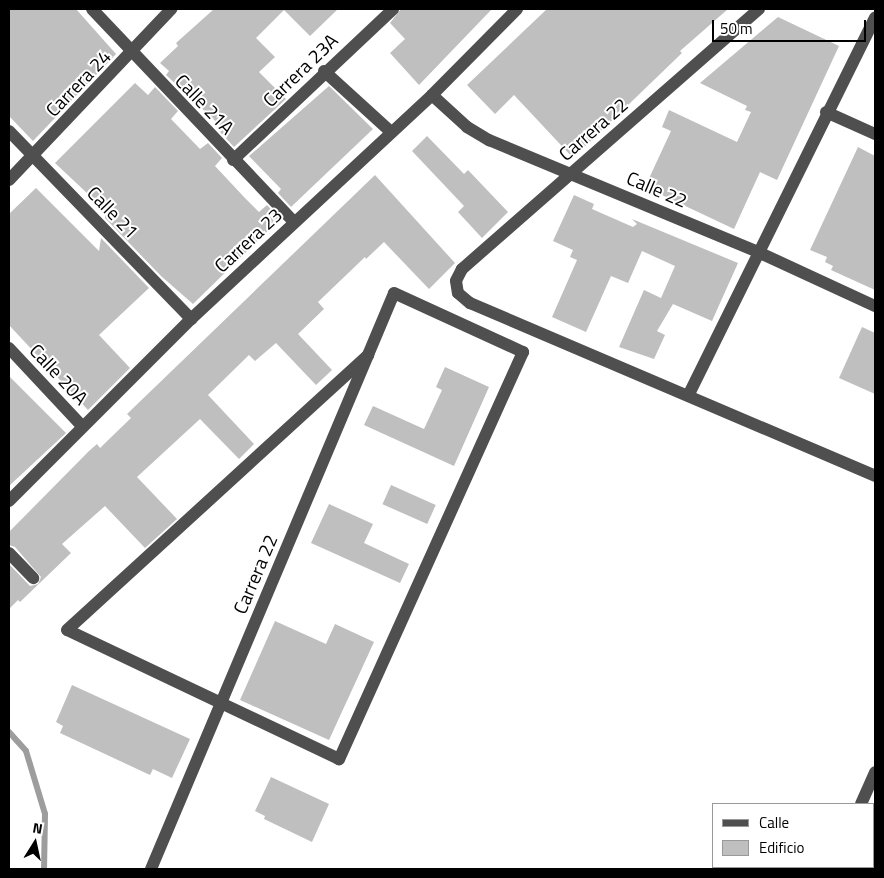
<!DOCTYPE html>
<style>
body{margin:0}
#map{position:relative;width:884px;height:878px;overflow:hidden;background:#fff;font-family:"Titillium Web",sans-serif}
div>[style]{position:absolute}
.stream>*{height:6px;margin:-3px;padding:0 3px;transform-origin:3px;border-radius:3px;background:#9d9d9d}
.building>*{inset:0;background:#bfbfbf;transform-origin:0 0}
.minor>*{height:12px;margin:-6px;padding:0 6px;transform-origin:6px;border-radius:6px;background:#4f4f4f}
span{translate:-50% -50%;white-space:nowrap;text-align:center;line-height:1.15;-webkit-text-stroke:4px #fff;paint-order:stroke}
.street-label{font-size:19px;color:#000}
.frame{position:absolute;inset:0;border:10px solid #000;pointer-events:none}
.legend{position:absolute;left:712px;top:803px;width:162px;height:65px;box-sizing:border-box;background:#fff;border:1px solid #999;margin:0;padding:6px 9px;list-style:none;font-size:15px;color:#000}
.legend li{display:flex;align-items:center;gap:10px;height:25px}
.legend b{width:25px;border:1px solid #999}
.north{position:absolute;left:10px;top:818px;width:50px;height:50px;-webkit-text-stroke:4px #fff;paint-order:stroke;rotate:10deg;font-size:14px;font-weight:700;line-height:20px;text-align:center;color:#000}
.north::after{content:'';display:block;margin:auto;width:18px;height:22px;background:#000;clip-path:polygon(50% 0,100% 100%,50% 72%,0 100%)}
.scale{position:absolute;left:712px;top:20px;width:154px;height:22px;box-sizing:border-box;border:2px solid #000;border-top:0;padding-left:6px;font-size:15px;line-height:18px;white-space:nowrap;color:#000;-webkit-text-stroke:4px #fff;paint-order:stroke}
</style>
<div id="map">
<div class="stream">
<i style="left:9px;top:732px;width:25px;rotate:48deg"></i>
<i style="left:26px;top:751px;width:66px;rotate:73.2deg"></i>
<i style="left:45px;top:814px;width:55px;rotate:91deg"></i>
</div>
<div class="building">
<i style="clip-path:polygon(9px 9px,76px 9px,116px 54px,33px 141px,9px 116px)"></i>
<i style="clip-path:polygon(214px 9px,338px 9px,310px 36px,284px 10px,256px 38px,275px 57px,259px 72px,286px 99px,234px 147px,220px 132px,224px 129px,166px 75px,169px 71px,160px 63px,178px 46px,176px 43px)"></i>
<i style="clip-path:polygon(401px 9px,492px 9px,419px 85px,390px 53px,405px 39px,390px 23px)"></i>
<i style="clip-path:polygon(547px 9px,728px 9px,680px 51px,682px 53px,573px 158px,514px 95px,495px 114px,467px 85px)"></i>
<i style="clip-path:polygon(778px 17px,839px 46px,777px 180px,760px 172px,734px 229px,645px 187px,671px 131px,662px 127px,669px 110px,737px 142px,751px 112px,745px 110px,747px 106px,700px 83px)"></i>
<i style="clip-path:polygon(135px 83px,148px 95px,155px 87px,178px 111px,171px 119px,200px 149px,208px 143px,222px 158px,215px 166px,244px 197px,259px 212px,267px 205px,280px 219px,193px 304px,161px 276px,105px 218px,106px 211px,55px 163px)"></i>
<i style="clip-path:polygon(329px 86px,373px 129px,291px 207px,278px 193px,281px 189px,249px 156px)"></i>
<i style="clip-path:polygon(427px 136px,464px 174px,468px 170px,508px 212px,482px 238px,458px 212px,464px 206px,412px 151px)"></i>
<i style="clip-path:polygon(858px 147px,875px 156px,875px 290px,831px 270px,833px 266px,825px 262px,827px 257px,810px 250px)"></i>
<i style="clip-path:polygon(375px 175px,455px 263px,429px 289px,384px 242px,366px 259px,365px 257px,318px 302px,324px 309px,298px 334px,332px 370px,316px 385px,276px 343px,255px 361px,249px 355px,208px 395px,254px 444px,239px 459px,200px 419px,137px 477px,177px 519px,145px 548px,105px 506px,62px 544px,71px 553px,20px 602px,18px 600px,9px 609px,9px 564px,30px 586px,38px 584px,41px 577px,15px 547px,9px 545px,9px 532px,89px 451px,97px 444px,100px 448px,131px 418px,127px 414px)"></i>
<i style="clip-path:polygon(36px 188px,99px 251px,101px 238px,149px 288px,99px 335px,130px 368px,88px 410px,9px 325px,9px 214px)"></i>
<i style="clip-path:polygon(574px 195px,594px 204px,592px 209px,633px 227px,637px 224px,632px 219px,738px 263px,712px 321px,673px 304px,657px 331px,665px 335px,654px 359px,619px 347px,644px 290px,661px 298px,675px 266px,642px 251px,628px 283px,611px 276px,586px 332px,552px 317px,577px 260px,570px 257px,573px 250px,553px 241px)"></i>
<i style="clip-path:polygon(862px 327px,875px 333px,875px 394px,839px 378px)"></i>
<i style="clip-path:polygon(445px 367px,489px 387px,454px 466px,364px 425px,373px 406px,424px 429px,442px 390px,436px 387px)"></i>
<i style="clip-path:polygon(9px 376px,66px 433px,9px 486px)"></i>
<i style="left:391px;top:485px;width:49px;height:21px;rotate:24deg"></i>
<i style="clip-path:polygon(329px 504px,373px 524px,364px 543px,409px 564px,400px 583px,311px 543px)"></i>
<i style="clip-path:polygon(275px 621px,326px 644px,335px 624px,374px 642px,329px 740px,240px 700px)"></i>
<i style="clip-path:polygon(72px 685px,190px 739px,172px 778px,153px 769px,150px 775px,60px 733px,63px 726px,56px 722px)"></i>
<i style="clip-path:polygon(271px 777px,329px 804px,312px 842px,264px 819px,265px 816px,255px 811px)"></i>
</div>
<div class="minor">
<i style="left:92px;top:9px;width:294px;rotate:46.5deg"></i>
<i style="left:759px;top:9px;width:395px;rotate:138.8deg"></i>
<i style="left:462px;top:269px;width:13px;rotate:117deg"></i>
<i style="left:456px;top:281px;width:12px;rotate:81deg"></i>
<i style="left:458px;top:293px;width:16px;rotate:40deg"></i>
<i style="left:470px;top:303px;width:440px;rotate:23.1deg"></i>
<i style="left:324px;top:71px;width:91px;rotate:42.3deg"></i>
<i style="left:432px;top:95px;width:47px;rotate:42.4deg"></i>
<i style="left:467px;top:127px;width:26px;rotate:31deg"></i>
<i style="left:489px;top:140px;width:291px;rotate:22.6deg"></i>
<i style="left:758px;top:252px;width:129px;rotate:24.8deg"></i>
<i style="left:826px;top:112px;width:54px;rotate:24.2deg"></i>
<i style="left:9px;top:131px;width:262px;rotate:45.9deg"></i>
<i style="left:233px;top:160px;width:220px;rotate:-43.3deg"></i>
<i style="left:9px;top:180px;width:236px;rotate:-46.5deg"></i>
<i style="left:9px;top:348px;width:107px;rotate:46.9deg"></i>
<i style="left:689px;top:394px;width:420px;rotate:-63.7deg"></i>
<i style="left:9px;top:501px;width:257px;rotate:-45deg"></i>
<i style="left:191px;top:319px;width:329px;rotate:-42.9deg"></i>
<i style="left:432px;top:95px;width:121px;rotate:-45.3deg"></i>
<i style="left:9px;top:553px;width:35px;rotate:46deg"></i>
<i style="left:861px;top:804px;width:35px;rotate:-66deg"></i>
<i style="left:151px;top:869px;width:180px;rotate:-67.1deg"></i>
<i style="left:221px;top:703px;width:378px;rotate:-67.1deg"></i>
<i style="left:368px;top:355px;width:67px;rotate:-67.2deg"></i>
<i style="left:394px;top:293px;width:142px;rotate:24.6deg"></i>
<i style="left:523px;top:352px;width:447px;rotate:114.3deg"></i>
<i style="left:339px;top:759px;width:131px;rotate:-154.6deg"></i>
<i style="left:221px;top:703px;width:170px;rotate:-154.6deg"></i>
<i style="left:67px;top:630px;width:408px;rotate:-42.4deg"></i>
<i style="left:833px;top:869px;width:2px;rotate:-63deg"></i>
</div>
<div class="street-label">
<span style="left:300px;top:70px;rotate:-44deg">Carrera 23A</span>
<span style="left:78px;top:83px;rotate:-46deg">Carrera 24</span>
<span style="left:205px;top:104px;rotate:46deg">Calle 21A</span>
<span style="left:593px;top:129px;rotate:-41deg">Carrera 22</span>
<span style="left:657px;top:189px;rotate:23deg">Calle 22</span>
<span style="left:113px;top:212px;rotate:46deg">Calle 21</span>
<span style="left:248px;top:240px;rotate:-43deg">Carrera 23</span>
<span style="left:59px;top:374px;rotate:47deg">Calle 20A</span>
<span style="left:255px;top:574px;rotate:-67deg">Carrera 22</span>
</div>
<div class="frame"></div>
<ul class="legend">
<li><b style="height:6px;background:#4f4f4f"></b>Calle</li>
<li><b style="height:14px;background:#bfbfbf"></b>Edificio</li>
</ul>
<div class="north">N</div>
<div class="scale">50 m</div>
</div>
